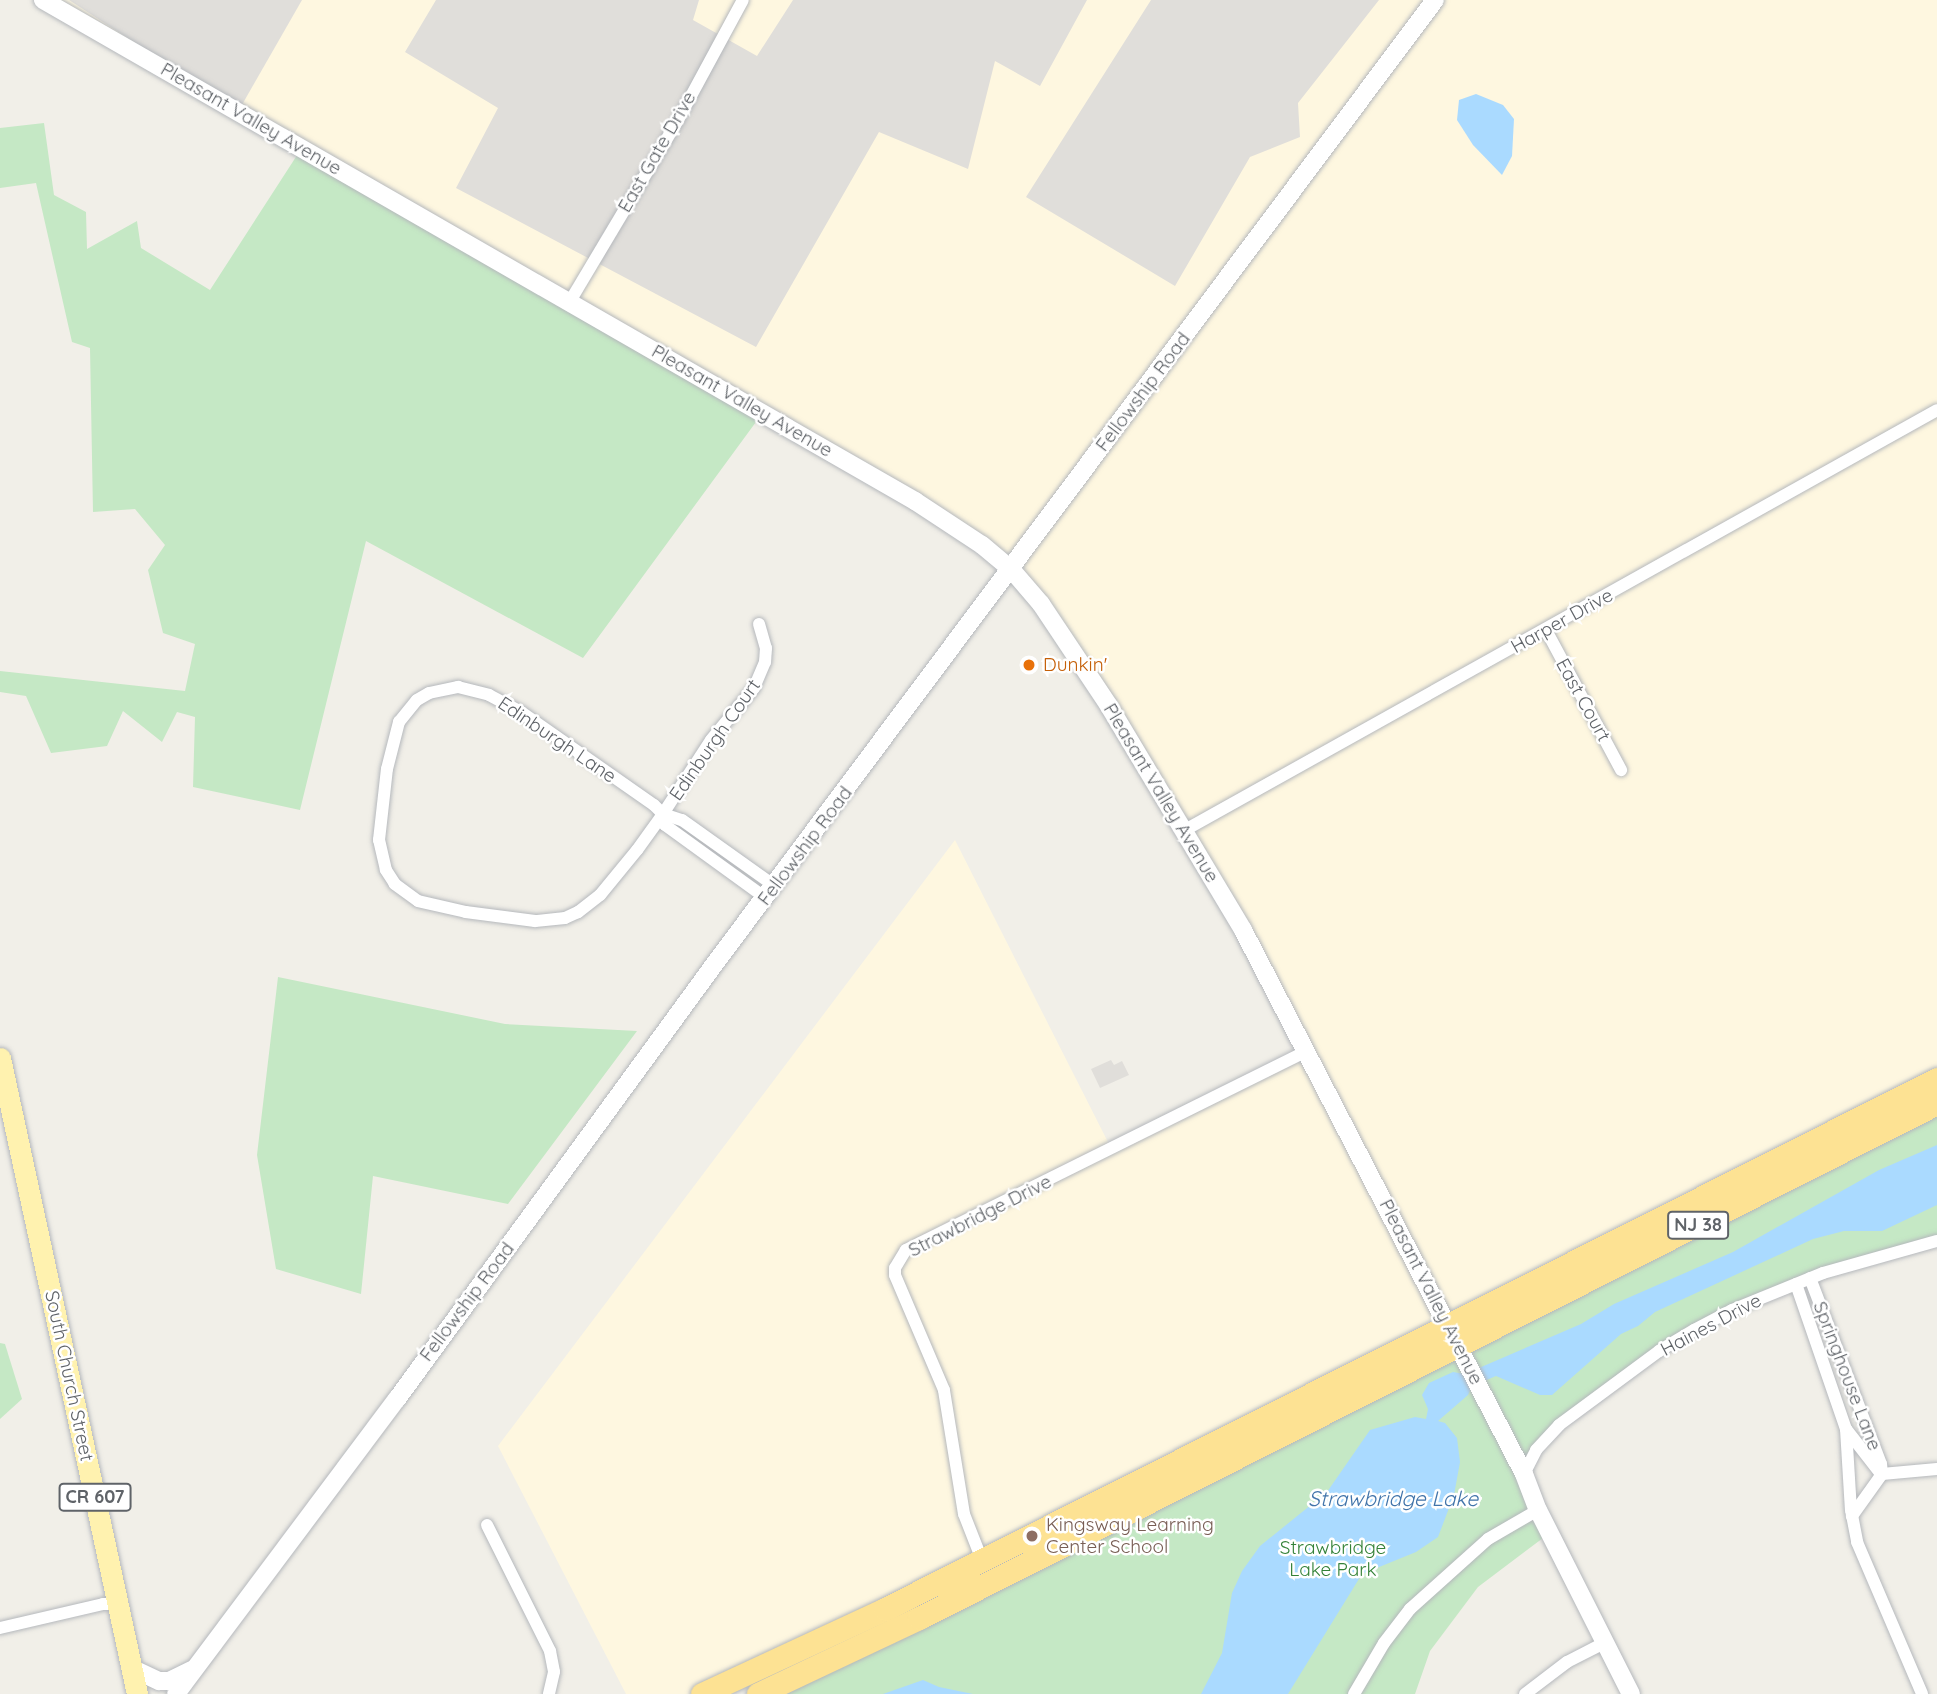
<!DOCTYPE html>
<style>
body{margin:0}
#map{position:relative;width:1937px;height:1694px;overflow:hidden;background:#f1efe8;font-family:Quicksand,sans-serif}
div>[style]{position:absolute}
.commercial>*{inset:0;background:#fef7e0}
.industrial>*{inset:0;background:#e0deda}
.green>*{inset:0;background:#c5e8c5}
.water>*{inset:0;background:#aadaff}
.roads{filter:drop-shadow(0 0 2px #b5b8bc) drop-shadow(0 0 2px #b5b8bc)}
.street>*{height:12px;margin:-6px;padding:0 6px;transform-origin:6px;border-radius:6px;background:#fff}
.secondary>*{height:18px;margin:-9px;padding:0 9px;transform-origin:9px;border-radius:9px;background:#fff}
.primary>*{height:21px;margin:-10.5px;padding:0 10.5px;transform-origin:10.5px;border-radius:10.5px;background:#fff2af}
.highway>*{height:23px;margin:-11.5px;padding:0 11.5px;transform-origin:11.5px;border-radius:11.5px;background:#fde293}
.dots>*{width:19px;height:19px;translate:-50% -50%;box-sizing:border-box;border:4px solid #fff;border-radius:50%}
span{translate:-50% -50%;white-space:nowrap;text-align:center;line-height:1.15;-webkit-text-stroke:5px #fff;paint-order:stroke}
.shield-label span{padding:2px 5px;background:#fff;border:2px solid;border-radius:5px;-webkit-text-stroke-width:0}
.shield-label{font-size:18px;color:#5f6368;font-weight:700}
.street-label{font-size:19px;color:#5f6368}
.food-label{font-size:19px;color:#c56008}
.left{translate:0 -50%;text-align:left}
.education-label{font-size:19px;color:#785e54}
.park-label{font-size:19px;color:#348238}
.water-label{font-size:21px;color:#4174aa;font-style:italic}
</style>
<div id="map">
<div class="commercial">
<i style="clip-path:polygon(40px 0,1937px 0,1937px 1079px,702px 1694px,626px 1694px,498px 1446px,955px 840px,1111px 1148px,1307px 1051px,1052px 620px,976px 541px)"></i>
</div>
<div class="industrial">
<i style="clip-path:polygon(69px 0,302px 0,239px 110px)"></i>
<i style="clip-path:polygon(436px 0,699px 0,693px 20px,757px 56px,793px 0,1087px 0,1040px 86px,995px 61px,968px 169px,879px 132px,756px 347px,456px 188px,498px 108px,405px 52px)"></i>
<i style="clip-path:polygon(1151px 0,1379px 0,1298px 103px,1300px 137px,1250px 157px,1175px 286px,1026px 197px)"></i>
<i style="clip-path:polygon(1111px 1060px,1114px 1065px,1122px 1061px,1129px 1075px,1100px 1088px,1091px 1069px)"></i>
</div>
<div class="green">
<i style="clip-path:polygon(44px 123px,54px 195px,86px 212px,87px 249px,137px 221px,141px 248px,210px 290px,303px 146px,764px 411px,583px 658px,366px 541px,300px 810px,193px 787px,195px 717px,177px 712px,162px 742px,123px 711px,107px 746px,51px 753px,26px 696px,0 692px,0 671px,185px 691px,195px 644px,163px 633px,148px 570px,165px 545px,135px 509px,93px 512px,90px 348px,72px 342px,36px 183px,0 188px,0 128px)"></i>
<i style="clip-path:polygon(278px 977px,505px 1024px,637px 1031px,508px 1204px,373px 1176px,361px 1294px,276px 1269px,257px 1155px)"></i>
<i style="clip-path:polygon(1937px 1103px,1937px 1243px,1890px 1253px,1694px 1330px,1543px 1442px,1524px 1474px,1551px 1532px,1478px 1587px,1430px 1651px,1415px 1694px,758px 1694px)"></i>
<i style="clip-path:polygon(0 1343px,5px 1344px,22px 1399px,0 1419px)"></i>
</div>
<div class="water">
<i style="clip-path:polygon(1476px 94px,1503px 105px,1514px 119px,1512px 156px,1502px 175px,1473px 145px,1457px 120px,1459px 100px)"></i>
<i style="clip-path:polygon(1937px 1145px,1937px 1205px,1882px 1231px,1844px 1231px,1813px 1239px,1655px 1312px,1638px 1326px,1621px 1334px,1552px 1395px,1540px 1395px,1496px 1376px,1472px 1386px,1468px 1395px,1438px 1421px,1445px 1423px,1457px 1438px,1460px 1462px,1454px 1495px,1438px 1537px,1416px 1552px,1362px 1574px,1288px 1694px,1201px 1694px,1222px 1653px,1232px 1593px,1242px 1571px,1260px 1546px,1327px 1492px,1370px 1430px,1415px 1417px,1426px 1419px,1428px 1409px,1422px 1395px,1429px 1383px,1453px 1372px,1465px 1374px,1581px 1324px,1614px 1304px,1733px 1252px,1879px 1170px)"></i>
<i style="clip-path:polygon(923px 1680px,939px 1687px,973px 1694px,883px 1694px)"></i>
</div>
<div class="roads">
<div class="street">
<i style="left:569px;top:303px;width:213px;rotate:-59.2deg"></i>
<i style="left:678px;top:120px;width:136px;rotate:-61.6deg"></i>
<i style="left:759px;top:624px;width:25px;rotate:74deg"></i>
<i style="left:766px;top:648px;width:14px;rotate:94deg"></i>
<i style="left:765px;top:662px;width:28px;rotate:113deg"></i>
<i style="left:754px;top:688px;width:67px;rotate:129.6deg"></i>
<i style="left:711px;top:740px;width:88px;rotate:123deg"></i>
<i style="left:663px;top:814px;width:44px;rotate:125.8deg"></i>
<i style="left:637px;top:850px;width:58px;rotate:129.4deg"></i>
<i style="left:600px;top:895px;width:28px;rotate:142deg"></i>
<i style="left:578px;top:912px;width:14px;rotate:155deg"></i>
<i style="left:565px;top:918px;width:30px;rotate:174deg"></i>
<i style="left:535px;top:921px;width:70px;rotate:-172.6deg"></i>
<i style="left:466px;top:912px;width:49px;rotate:-167.1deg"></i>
<i style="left:418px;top:901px;width:29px;rotate:-144deg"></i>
<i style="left:395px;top:884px;width:17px;rotate:-123deg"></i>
<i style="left:386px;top:870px;width:31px;rotate:-103deg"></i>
<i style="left:379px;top:840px;width:71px;rotate:-83.6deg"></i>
<i style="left:387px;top:769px;width:49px;rotate:-75.7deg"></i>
<i style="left:399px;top:722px;width:28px;rotate:-51deg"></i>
<i style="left:417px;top:700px;width:14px;rotate:-30deg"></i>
<i style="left:429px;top:693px;width:30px;rotate:-12deg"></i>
<i style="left:458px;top:687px;width:32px;rotate:14deg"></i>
<i style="left:489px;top:695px;width:36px;rotate:28deg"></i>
<i style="left:521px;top:712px;width:162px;rotate:35deg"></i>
<i style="left:654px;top:805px;width:13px;rotate:45deg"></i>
<i style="left:663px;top:814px;width:20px;rotate:18deg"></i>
<i style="left:682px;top:820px;width:114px;rotate:35.4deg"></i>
<i style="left:1546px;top:630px;width:159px;rotate:61.8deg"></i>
<i style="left:663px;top:814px;width:11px;rotate:80deg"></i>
<i style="left:665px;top:825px;width:125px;rotate:35.9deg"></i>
<i style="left:1185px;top:830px;width:861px;rotate:-29.18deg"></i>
<i style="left:1810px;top:1278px;width:199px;rotate:69.1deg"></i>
<i style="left:1881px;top:1464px;width:10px;rotate:84deg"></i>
<i style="left:1882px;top:1474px;width:52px;rotate:125.5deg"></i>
<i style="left:1796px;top:1284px;width:153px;rotate:71deg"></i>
<i style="left:1846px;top:1429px;width:81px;rotate:86.5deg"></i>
<i style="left:1851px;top:1510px;width:33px;rotate:79deg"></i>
<i style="left:1857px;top:1542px;width:165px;rotate:66.8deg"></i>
<i style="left:1846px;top:1429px;width:57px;rotate:52.1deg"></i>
<i style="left:1524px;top:1474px;width:27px;rotate:-63deg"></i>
<i style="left:1536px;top:1450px;width:34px;rotate:-47deg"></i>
<i style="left:1559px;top:1425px;width:124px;rotate:-36.5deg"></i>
<i style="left:1659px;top:1351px;width:41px;rotate:-31deg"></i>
<i style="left:1694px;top:1330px;width:43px;rotate:-27.8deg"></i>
<i style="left:1732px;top:1310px;width:98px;rotate:-22.1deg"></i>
<i style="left:1823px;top:1273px;width:118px;rotate:-15.7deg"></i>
<i style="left:1882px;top:1474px;width:55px;rotate:-5.2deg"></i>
<i style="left:487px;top:1525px;width:141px;rotate:63.4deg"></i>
<i style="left:550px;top:1651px;width:21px;rotate:79deg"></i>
<i style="left:554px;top:1672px;width:23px;rotate:103deg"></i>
<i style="left:982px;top:1560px;width:49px;rotate:-111.4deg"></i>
<i style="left:964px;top:1514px;width:126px;rotate:-99.2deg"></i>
<i style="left:944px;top:1390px;width:125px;rotate:-113.1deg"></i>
<i style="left:895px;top:1275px;width:7px;rotate:-90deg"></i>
<i style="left:895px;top:1268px;width:21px;rotate:-59deg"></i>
<i style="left:906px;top:1250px;width:448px;rotate:-26.4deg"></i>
<i style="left:0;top:1628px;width:106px;rotate:-13.1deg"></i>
<i style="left:103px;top:1604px;width:15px"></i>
<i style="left:1354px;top:1694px;width:59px;rotate:-59.5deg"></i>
<i style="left:1384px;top:1643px;width:43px;rotate:-52.6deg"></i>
<i style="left:1410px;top:1609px;width:105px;rotate:-41.9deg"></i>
<i style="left:1488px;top:1539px;width:58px;rotate:-30.1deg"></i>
<i style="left:1525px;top:1694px;width:53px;rotate:-37.3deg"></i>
<i style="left:1567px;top:1662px;width:42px;rotate:-27.2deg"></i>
</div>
<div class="secondary">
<i style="left:43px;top:0;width:1006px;rotate:29.88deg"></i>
<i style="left:915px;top:501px;width:80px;rotate:33.3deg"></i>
<i style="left:982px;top:545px;width:38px;rotate:40deg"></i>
<i style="left:1011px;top:569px;width:46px;rotate:49.4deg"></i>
<i style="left:1041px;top:604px;width:123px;rotate:56.3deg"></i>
<i style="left:1109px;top:706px;width:261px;rotate:59.1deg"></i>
<i style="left:1243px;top:930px;width:612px;rotate:62.68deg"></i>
<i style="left:1524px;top:1474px;width:39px;rotate:69deg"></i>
<i style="left:1538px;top:1510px;width:206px;rotate:63.2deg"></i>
<i style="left:131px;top:1668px;width:31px;rotate:25deg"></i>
<i style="left:159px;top:1681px;width:10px"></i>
<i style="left:169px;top:1681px;width:25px;rotate:-26deg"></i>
<i style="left:176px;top:1694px;width:369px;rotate:-53.2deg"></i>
<i style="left:397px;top:1399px;width:541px;rotate:-53.87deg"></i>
<i style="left:716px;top:962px;width:1201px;rotate:-53.23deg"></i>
</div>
<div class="primary">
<i style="left:0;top:1058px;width:651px;rotate:77.84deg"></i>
</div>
<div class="highway">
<i style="left:702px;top:1694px;width:202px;rotate:-24.9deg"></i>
<i style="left:885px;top:1609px;width:1178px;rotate:-26.74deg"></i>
<i style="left:758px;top:1694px;width:178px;rotate:-25.3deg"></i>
<i style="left:919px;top:1618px;width:1141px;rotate:-26.83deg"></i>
</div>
</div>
<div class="dots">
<i style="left:1029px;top:665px;background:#e8710a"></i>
<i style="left:1032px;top:1536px;background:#8d6e63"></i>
</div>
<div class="shield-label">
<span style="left:1698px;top:1225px">NJ 38</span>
<span style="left:95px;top:1497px">CR 607</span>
</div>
<div class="street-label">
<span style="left:251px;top:119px;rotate:30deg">Pleasant Valley Avenue</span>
<span style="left:657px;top:152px;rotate:-60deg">East Gate Drive</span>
<span style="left:1143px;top:392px;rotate:-53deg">Fellowship Road</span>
<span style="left:742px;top:401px;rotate:30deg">Pleasant Valley Avenue</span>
<span style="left:1562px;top:621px;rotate:-29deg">Harper Drive</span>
<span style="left:1583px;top:700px;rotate:61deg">East Court</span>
<span style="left:557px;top:740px;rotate:34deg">Edinburgh Lane</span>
<span style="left:715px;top:740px;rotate:-55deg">Edinburgh Court</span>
<span style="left:1161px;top:793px;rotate:59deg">Pleasant Valley Avenue</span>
<span style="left:805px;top:846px;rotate:-53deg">Fellowship Road</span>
<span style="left:980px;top:1216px;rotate:-27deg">Strawbridge Drive</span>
<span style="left:1431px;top:1292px;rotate:63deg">Pleasant Valley Avenue</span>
<span style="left:467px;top:1302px;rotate:-53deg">Fellowship Road</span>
<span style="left:1711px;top:1325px;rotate:-28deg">Haines Drive</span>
<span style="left:69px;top:1376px;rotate:78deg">South Church Street</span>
<span style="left:1847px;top:1376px;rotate:69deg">Springhouse Lane</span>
</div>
<div class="food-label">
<span class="left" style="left:1043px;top:665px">Dunkin'</span>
</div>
<div class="education-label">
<span class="left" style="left:1046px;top:1536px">Kingsway Learning<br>Center School</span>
</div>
<div class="park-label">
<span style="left:1333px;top:1559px">Strawbridge<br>Lake Park</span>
</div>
<div class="water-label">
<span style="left:1393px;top:1498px">Strawbridge Lake</span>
</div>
</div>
